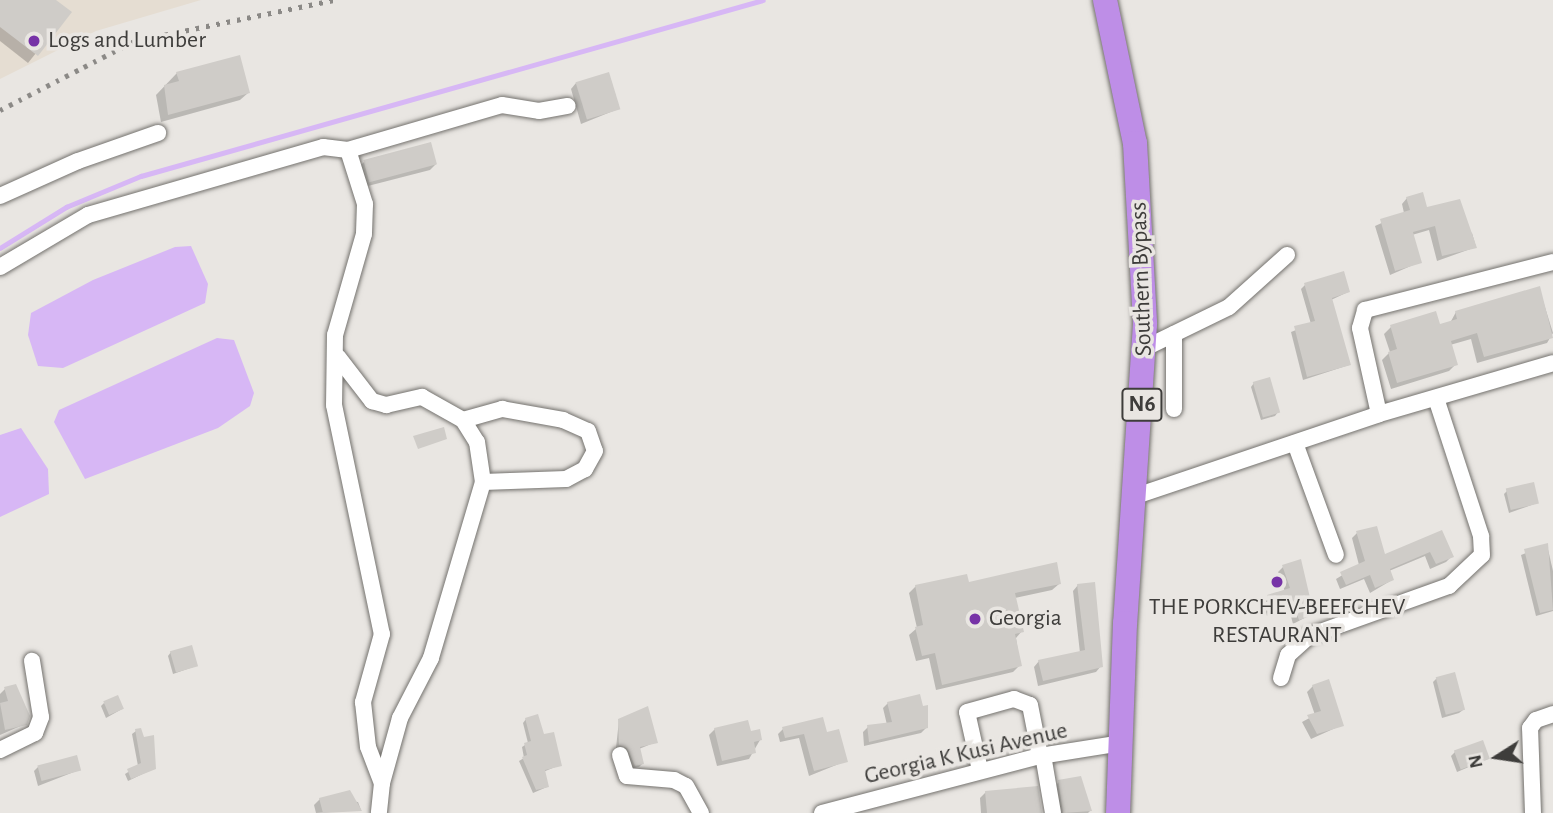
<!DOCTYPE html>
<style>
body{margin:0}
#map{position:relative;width:1553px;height:813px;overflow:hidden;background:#e9e6e2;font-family:"Alegreya Sans",sans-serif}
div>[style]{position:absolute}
.built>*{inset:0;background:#e5ddd2}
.water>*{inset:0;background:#d7b7f5}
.shadow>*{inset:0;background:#0003}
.stream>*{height:4.5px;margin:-2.25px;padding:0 2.25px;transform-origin:2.25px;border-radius:2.25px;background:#d7b7f5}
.building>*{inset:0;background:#cfccc8;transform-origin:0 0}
.roads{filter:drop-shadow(0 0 2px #74726e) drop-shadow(0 0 2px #74726e)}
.minor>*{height:16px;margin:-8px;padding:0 8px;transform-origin:8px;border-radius:8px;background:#fff}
.highway>*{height:24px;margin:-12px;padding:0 12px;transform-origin:12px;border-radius:12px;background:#be8ee7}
.rail>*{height:4.5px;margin-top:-2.25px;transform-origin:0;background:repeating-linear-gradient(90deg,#8b8986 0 3.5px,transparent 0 10.5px)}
.dots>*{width:19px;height:19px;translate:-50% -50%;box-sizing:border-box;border:4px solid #e9e6e2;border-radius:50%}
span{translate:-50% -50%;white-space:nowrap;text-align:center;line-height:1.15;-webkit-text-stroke:7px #e9e6e2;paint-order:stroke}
.shield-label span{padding:2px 5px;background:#e9e6e2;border:2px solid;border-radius:5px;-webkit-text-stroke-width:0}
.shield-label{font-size:23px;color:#3e3d3b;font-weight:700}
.poi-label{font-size:24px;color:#3e3d3b}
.left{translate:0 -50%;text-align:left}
.street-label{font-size:24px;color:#3e3d3b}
.north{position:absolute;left:1462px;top:722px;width:70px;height:70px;-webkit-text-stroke:5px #e9e6e2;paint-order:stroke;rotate:258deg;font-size:19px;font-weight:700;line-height:28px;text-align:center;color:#3e3d3b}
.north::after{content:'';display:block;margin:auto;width:24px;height:32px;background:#3e3d3b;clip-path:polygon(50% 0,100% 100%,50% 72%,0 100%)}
</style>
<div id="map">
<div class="built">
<i style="clip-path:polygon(0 0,201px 0,96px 31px,0 79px)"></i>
</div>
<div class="water">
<i style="clip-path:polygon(191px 246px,208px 284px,205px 303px,63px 368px,38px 366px,28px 335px,31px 313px,93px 280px,175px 247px)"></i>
<i style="clip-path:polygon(217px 338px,234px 340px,254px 393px,250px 406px,218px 428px,85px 479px,54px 422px,59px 410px)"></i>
<i style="clip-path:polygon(21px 428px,48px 469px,49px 494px,0 517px,0 435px)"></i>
</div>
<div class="shadow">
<i style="clip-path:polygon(0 0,54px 0,69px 12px,28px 63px,0 41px)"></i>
<i style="clip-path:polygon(177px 73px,248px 93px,240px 100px,161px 122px,156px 95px)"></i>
<i style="clip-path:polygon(576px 83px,618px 109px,581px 124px,571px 89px)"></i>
<i style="clip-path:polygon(364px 162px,436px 164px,430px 170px,364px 187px,358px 168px)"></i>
<i style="clip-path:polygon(1407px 198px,1472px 233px,1476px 247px,1437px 261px,1429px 230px,1412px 235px,1420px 262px,1390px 275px,1375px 226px,1404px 213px,1402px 204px)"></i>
<i style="clip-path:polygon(1305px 285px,1348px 292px,1331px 300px,1349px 365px,1303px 380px,1291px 332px,1311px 324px,1301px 289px)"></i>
<i style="clip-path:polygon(1539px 288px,1553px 333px,1547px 343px,1477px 363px,1471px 339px,1450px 345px,1456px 364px,1449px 371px,1391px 389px,1382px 360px,1390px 352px,1384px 334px,1391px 327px,1439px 326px,1450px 323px,1456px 312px)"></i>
<i style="clip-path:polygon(1254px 383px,1278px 412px,1275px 416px,1261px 420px,1251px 387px)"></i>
<i style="clip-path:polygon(1507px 491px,1537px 503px,1509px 513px,1504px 494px)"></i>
<i style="clip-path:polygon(1441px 532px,1452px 556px,1446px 562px,1430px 569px,1425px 556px,1389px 571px,1392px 580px,1370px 593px,1364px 579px,1340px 589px,1336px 579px,1359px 565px,1352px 538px,1357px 533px,1384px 556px)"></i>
<i style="clip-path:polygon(1547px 545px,1553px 571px,1553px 611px,1536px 616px,1521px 555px)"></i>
<i style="clip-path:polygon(1283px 567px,1312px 614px,1293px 624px,1289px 609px,1267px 616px,1263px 602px,1285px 592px,1278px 572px)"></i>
<i style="clip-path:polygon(1059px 584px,1052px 590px,1015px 598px,1022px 631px,1016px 638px,1020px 665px,1013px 672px,936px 690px,929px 658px,916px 661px,909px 635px,917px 628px,909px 593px,916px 586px)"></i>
<i style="clip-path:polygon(1078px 585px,1101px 666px,1096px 672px,1038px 686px,1034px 667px,1039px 661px,1080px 653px,1073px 591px)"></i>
<i style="clip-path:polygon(171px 652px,196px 666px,173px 674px,168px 656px)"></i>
<i style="clip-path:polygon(1437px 678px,1463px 710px,1459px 713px,1442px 718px,1433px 682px)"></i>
<i style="clip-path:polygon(1313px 686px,1342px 725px,1311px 739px,1302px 722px,1315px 715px,1307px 692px)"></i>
<i style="clip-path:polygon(5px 689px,25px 724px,0 735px,0 694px)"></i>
<i style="clip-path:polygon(104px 703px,122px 709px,106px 718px,101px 706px)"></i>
<i style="clip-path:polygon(888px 703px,927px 727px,921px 733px,864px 746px,863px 732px,868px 727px,887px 725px,883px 708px)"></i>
<i style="clip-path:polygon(526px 719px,560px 765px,543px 772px,547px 787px,533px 793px,519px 761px,524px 758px,522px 747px,528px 743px,523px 723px)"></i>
<i style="clip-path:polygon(619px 720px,656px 742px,639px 749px,642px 764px,639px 767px,631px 769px,624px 751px,616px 748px)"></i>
<i style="clip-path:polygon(715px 729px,750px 733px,760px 740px,749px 759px,717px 766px,709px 735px)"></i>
<i style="clip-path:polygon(783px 729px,826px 734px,846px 761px,809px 776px,799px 738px,780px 742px,778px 734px)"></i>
<i style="clip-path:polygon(136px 731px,155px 768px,128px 781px,125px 774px,138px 766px,132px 734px)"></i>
<i style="clip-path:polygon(1455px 752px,1488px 759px,1457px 772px,1451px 756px)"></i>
<i style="clip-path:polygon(38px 767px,79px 770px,38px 786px,34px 771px)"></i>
<i style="clip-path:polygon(1059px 782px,1090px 811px,1088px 813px,1057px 813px,1053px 788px)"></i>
<i style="clip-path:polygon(986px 792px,1041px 813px,981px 813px,980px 798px)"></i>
<i style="clip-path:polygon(320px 799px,358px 802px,361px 810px,316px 813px,314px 805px)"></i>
</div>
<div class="stream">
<i style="left:0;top:248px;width:78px;rotate:-31.8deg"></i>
<i style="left:66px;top:207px;width:81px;rotate:-22.5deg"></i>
<i style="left:141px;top:176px;width:646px;rotate:-15.8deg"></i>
</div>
<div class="building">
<i style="clip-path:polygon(0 0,56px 0,72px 12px,38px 56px,0 27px)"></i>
<i style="clip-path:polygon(240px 55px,250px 93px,168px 115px,164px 85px,179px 81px,176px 72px)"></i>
<i style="left:609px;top:72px;width:39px;height:35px;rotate:73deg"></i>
<i style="left:431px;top:142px;width:23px;height:70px;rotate:75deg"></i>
<i style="clip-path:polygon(1423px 192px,1427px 207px,1460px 199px,1477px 248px,1442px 256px,1435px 226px,1413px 232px,1422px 263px,1395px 271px,1380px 219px,1410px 210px,1406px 197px)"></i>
<i style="clip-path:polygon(1344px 271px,1350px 292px,1332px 298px,1351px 365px,1307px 377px,1294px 326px,1315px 321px,1304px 283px)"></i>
<i style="clip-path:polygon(1540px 286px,1553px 338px,1484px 357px,1477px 333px,1451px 341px,1458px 365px,1397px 383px,1388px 352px,1397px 349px,1390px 325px,1436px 311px,1440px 324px,1457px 319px,1455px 311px)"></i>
<i style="left:1270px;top:377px;width:37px;height:18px;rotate:74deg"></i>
<i style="clip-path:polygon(444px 427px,447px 439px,418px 449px,413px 436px)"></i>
<i style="left:1534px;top:482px;width:22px;height:29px;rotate:77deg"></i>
<i style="clip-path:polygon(1377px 526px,1385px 554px,1442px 530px,1454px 557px,1436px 564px,1430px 552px,1390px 569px,1394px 580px,1375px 588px,1370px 575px,1346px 585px,1340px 572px,1365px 561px,1356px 531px)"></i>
<i style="clip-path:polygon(1548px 543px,1553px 610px,1540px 613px,1524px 549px)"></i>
<i style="clip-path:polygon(1301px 559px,1314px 615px,1299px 620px,1294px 605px,1272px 612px,1267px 595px,1290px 588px,1282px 565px)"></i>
<i style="clip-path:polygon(1057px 562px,1061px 584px,1015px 593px,1024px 632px,1015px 634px,1022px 666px,942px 685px,935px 653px,922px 656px,915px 627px,923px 625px,915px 585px,967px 574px,969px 582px)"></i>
<i style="clip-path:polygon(1095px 582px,1103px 667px,1043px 681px,1038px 660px,1085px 650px,1077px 584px)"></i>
<i style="left:192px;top:645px;width:22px;height:23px;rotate:74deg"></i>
<i style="left:1455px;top:672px;width:39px;height:20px;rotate:75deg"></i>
<i style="clip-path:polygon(1329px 679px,1344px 726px,1317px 734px,1307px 715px,1321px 711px,1312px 685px)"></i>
<i style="clip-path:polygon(16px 684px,30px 716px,27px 725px,5px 730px,0 703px,8px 701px,4px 687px)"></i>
<i style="clip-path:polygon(920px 694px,923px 706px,928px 705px,928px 728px,869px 742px,867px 725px,892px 722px,887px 702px)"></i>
<i style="left:118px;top:695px;width:15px;height:16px;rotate:67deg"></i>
<i style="clip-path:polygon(648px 706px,658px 743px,640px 747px,644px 764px,635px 766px,627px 748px,619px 745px,618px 719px)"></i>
<i style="clip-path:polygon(538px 714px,544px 734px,554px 732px,562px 766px,545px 770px,549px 787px,536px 790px,522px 757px,527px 755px,524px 743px,531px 741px,525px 718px)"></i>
<i style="clip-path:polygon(823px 717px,827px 732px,839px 729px,848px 762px,814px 771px,804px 734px,785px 738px,782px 727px)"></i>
<i style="clip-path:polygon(748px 720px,751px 731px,760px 729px,762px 740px,754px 742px,756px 753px,722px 761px,714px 728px)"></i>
<i style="clip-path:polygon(141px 728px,144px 737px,154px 735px,156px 769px,131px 779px,127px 769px,141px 763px,135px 729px)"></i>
<i style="left:1483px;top:740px;width:20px;height:31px;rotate:70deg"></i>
<i style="left:77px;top:755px;width:16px;height:41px;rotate:75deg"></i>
<i style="clip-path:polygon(1081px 776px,1092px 811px,1063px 813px,1058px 780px)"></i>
<i style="clip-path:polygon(1038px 786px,1042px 813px,987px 813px,985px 791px)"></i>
<i style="clip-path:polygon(350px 790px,362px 811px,323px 813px,319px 798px)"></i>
</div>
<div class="roads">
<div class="minor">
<i style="left:348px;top:150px;width:57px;rotate:72.5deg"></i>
<i style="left:365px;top:204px;width:30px;rotate:92deg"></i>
<i style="left:364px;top:234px;width:105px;rotate:106deg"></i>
<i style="left:335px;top:335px;width:70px;rotate:90.8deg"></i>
<i style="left:334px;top:405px;width:234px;rotate:78.2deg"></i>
<i style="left:382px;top:634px;width:71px;rotate:105.6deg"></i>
<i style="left:363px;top:702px;width:45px;rotate:83.7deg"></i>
<i style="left:368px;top:747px;width:39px;rotate:69deg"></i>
<i style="left:0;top:196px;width:85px;rotate:-24.2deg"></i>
<i style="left:78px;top:161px;width:85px;rotate:-19.3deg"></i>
<i style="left:0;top:267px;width:102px;rotate:-30.6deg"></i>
<i style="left:88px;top:215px;width:245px;rotate:-16.1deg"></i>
<i style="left:323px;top:147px;width:25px;rotate:7deg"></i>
<i style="left:348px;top:150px;width:160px;rotate:-16.3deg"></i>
<i style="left:502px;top:105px;width:37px;rotate:9deg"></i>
<i style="left:539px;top:111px;width:29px;rotate:-10deg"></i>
<i style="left:1145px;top:348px;width:93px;rotate:-26deg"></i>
<i style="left:1229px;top:307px;width:78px;rotate:-41.9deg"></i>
<i style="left:338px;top:357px;width:56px;rotate:52.3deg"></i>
<i style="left:372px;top:401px;width:15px;rotate:16deg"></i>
<i style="left:386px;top:405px;width:37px;rotate:-13deg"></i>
<i style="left:422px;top:397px;width:47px;rotate:29.3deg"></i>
<i style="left:463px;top:420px;width:26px;rotate:58deg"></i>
<i style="left:477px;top:442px;width:40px;rotate:81.5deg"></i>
<i style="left:483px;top:482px;width:184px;rotate:106.5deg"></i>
<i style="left:431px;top:658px;width:68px;rotate:117.3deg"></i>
<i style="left:400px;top:718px;width:67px;rotate:105.5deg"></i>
<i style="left:382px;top:783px;width:30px;rotate:96deg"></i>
<i style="left:1174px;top:409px;width:75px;rotate:-90deg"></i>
<i style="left:1379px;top:414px;width:88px;rotate:-102.5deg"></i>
<i style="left:1360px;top:328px;width:19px;rotate:-74deg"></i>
<i style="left:1365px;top:310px;width:194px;rotate:-14.3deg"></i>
<i style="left:463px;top:420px;width:41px;rotate:-15.8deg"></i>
<i style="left:502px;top:409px;width:62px;rotate:10.2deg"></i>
<i style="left:563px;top:420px;width:27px;rotate:24deg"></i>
<i style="left:588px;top:431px;width:21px;rotate:71deg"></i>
<i style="left:595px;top:451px;width:21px;rotate:119deg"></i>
<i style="left:585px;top:469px;width:21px;rotate:152deg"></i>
<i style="left:566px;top:479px;width:83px;rotate:177.9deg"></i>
<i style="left:1295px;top:443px;width:119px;rotate:69.9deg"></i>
<i style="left:1136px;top:496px;width:256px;rotate:-18.6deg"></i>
<i style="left:1379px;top:414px;width:181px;rotate:-16.3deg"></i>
<i style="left:1281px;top:678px;width:24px;rotate:-73deg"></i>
<i style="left:1288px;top:655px;width:28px;rotate:-42deg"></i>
<i style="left:1309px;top:636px;width:149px;rotate:-19.7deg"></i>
<i style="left:1449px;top:586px;width:45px;rotate:-43.2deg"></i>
<i style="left:1482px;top:555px;width:19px;rotate:-93deg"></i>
<i style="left:1481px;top:536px;width:145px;rotate:-108.1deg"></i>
<i style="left:0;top:750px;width:39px;rotate:-26deg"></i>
<i style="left:35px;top:733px;width:17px;rotate:-69deg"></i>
<i style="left:41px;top:717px;width:57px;rotate:-99.1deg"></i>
<i style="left:620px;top:755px;width:22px;rotate:72deg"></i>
<i style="left:627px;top:776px;width:47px;rotate:4.9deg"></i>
<i style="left:674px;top:780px;width:13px;rotate:27deg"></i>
<i style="left:686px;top:786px;width:31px;rotate:61deg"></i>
<i style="left:1043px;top:755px;width:59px;rotate:80.2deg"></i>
<i style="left:980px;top:770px;width:59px;rotate:-102.6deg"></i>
<i style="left:967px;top:712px;width:49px;rotate:-15.5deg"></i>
<i style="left:1014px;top:699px;width:17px;rotate:21deg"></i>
<i style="left:1030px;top:705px;width:52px;rotate:78.9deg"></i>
<i style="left:822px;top:813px;width:225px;rotate:-14.7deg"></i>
<i style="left:1040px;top:756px;width:82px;rotate:-9.1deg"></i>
<i style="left:1533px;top:813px;width:85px;rotate:-92deg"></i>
<i style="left:1530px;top:728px;width:10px;rotate:-53deg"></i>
<i style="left:1536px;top:720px;width:18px;rotate:-19deg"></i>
</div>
<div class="highway">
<i style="left:1105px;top:0;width:146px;rotate:78.2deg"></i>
<i style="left:1135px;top:143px;width:181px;rotate:86.8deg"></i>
<i style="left:1145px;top:324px;width:300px;rotate:93.8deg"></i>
<i style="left:1125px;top:623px;width:190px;rotate:92.1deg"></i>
</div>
</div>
<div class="rail">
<i style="left:0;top:110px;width:151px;rotate:-27.2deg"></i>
<i style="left:134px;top:41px;width:204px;rotate:-11.6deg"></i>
</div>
<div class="dots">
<i style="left:34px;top:41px;background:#7733a7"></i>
<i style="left:1277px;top:582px;background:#7733a7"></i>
<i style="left:975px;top:619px;background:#7733a7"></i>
</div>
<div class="shield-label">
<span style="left:1142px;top:405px">N6</span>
</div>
<div class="poi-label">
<span class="left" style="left:48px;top:41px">Logs and Lumber</span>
<span style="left:1277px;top:622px">THE PORKCHEV-BEEFCHEV<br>RESTAURANT</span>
<span class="left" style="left:989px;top:619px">Georgia</span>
</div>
<div class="street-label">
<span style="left:1142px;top:279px;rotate:-92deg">Southern Bypass</span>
<span style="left:966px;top:754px;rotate:-13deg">Georgia K Kusi Avenue</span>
</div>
<div class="north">N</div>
</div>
